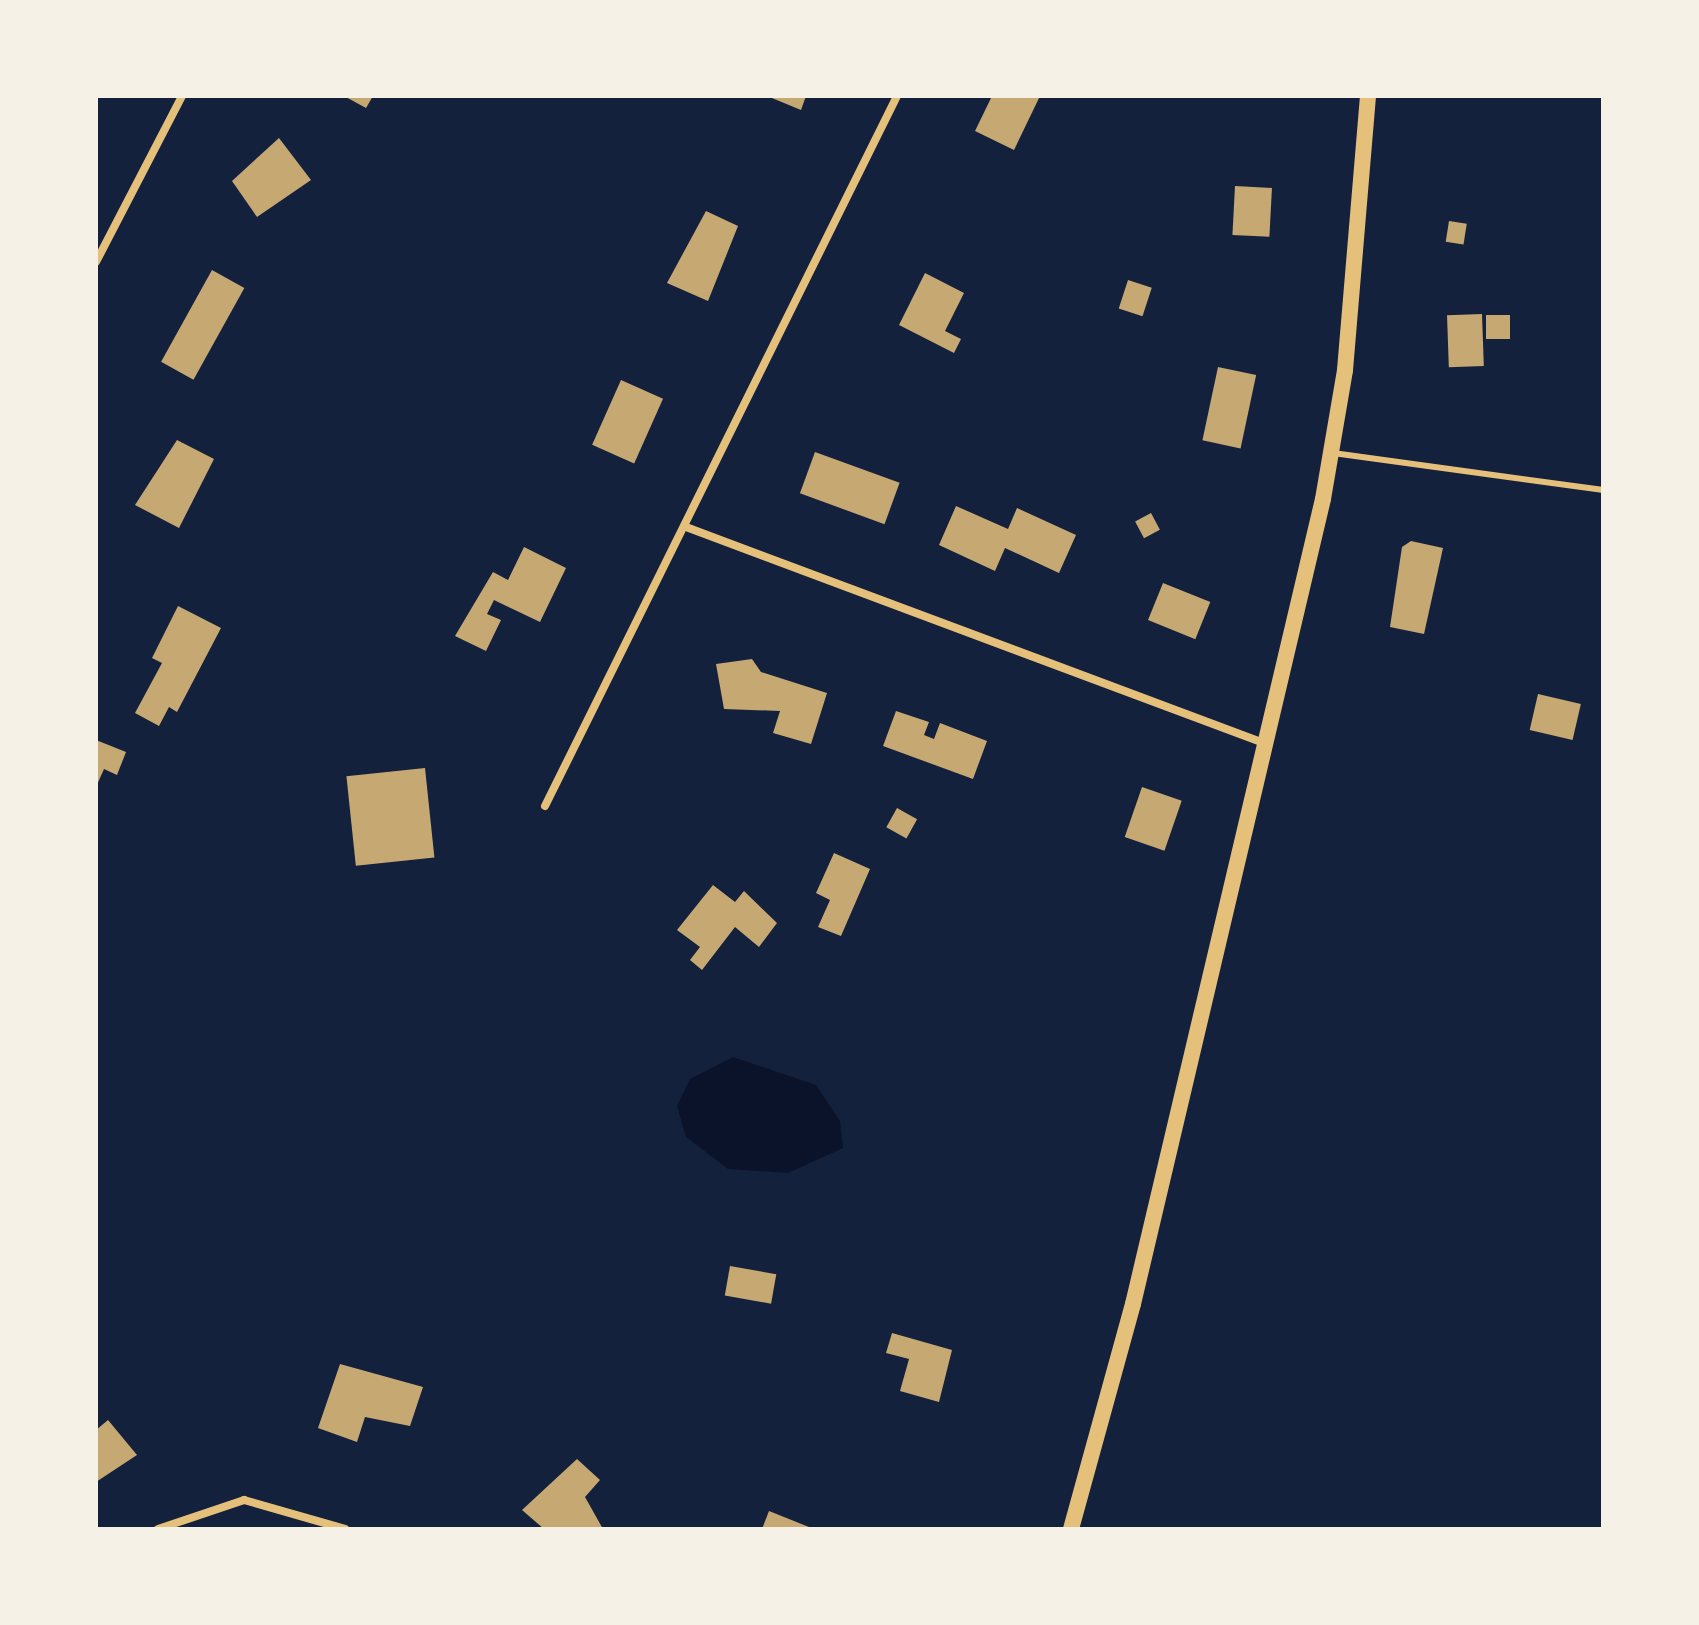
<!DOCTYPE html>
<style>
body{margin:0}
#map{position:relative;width:1699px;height:1625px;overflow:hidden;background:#14213d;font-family:"Libre Baskerville",serif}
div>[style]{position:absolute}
.water>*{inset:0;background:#0b132b}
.building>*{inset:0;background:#c6a872;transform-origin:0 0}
.service>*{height:6px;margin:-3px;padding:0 3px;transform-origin:3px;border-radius:3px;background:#e5c07b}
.minor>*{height:8px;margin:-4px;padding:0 4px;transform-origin:4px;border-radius:4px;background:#e5c07b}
.secondary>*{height:16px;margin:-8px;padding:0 8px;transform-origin:8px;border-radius:8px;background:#e5c07b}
span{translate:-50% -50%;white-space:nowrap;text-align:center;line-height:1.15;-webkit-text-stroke:8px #f6f1e7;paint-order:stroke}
.frame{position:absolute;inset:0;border:98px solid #f6f1e7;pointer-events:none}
</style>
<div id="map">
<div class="water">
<i style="clip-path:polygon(733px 1057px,816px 1085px,840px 1121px,843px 1148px,788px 1173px,728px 1169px,686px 1137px,677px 1106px,690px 1079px)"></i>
</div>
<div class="building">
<i style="clip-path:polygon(344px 96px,373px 96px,366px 108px)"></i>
<i style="clip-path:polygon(767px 96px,806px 96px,801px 110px)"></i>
<i style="clip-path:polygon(992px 96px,1040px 96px,1014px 150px,975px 131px)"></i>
<i style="clip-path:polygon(279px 138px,311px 180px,257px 217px,232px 181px)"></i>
<i style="left:1235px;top:186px;width:37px;height:49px;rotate:3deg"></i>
<i style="clip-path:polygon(706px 211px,738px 226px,708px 301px,667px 283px)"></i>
<i style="left:1449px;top:221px;width:18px;height:21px;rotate:9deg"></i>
<i style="left:212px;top:270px;width:37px;height:105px;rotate:29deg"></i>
<i style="clip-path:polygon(925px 273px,964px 293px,945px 331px,961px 339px,954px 353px,899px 325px)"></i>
<i style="left:1128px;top:280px;width:25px;height:30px;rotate:18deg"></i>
<i style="left:1482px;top:314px;width:52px;height:35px;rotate:88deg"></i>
<i style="left:1486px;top:315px;width:24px;height:24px"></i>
<i style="left:1218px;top:367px;width:39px;height:75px;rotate:12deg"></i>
<i style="left:621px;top:380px;width:46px;height:71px;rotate:24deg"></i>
<i style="clip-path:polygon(177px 440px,214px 459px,179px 528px,135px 505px)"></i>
<i style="left:815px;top:452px;width:90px;height:44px;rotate:20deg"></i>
<i style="clip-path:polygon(956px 506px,1008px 529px,1017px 508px,1076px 535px,1059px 573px,1005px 548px,995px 571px,939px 545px)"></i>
<i style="left:1151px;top:513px;width:19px;height:18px;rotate:62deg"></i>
<i style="clip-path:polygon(1411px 541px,1443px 548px,1424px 634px,1390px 627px,1402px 547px)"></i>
<i style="clip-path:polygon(524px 547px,566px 568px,540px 622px,494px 600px,487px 614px,501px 620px,486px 651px,455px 636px,493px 572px,508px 580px)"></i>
<i style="left:1163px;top:583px;width:51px;height:40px;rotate:22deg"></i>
<i style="clip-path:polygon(178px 606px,221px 628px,177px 712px,169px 707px,159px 726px,135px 713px,162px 663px,152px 658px)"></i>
<i style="clip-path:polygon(752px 659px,761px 672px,827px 693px,811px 744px,773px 733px,780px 711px,724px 709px,716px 664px)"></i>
<i style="left:1538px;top:694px;width:44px;height:37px;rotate:13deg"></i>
<i style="clip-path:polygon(896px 711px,929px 722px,924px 735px,934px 739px,940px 723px,987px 741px,973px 779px,883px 746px)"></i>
<i style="clip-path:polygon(96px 740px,126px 752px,117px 775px,104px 769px,96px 787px)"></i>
<i style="left:425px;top:768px;width:90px;height:79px;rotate:84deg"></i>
<i style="left:1142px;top:787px;width:42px;height:53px;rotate:19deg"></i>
<i style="left:897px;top:808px;width:23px;height:22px;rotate:29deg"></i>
<i style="clip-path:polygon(834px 853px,870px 869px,841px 936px,818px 927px,830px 900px,816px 893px)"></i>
<i style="clip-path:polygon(713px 885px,735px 902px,744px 891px,777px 923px,759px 947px,735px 927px,702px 970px,690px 960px,700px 947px,677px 930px)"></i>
<i style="left:730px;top:1266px;width:47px;height:30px;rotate:10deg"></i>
<i style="clip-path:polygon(892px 1333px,952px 1350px,939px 1402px,900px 1391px,909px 1359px,886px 1353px)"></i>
<i style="clip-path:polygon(340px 1364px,423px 1387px,410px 1426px,365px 1417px,357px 1442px,318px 1428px)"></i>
<i style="clip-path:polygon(108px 1420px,137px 1455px,96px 1482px,96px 1430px)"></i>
<i style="clip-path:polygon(577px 1459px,600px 1480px,585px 1497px,603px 1529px,544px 1529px,522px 1510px)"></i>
<i style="clip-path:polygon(769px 1511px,814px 1529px,762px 1529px)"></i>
</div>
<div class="service">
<i style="left:1333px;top:453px;width:273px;rotate:7.8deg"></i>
</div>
<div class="minor">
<i style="left:96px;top:262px;width:187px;rotate:-62.6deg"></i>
<i style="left:686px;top:527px;width:614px;rotate:20.5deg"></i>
<i style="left:545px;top:806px;width:792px;rotate:-63.63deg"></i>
<i style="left:158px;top:1529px;width:91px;rotate:-18.6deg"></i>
<i style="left:244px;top:1500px;width:105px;rotate:16deg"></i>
</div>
<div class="secondary">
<i style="left:1071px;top:1529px;width:233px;rotate:-74.6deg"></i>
<i style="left:1133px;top:1304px;width:827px;rotate:-76.72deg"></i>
<i style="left:1323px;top:499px;width:131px;rotate:-80.3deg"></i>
<i style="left:1345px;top:370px;width:275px;rotate:-85.2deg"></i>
</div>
<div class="frame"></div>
</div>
